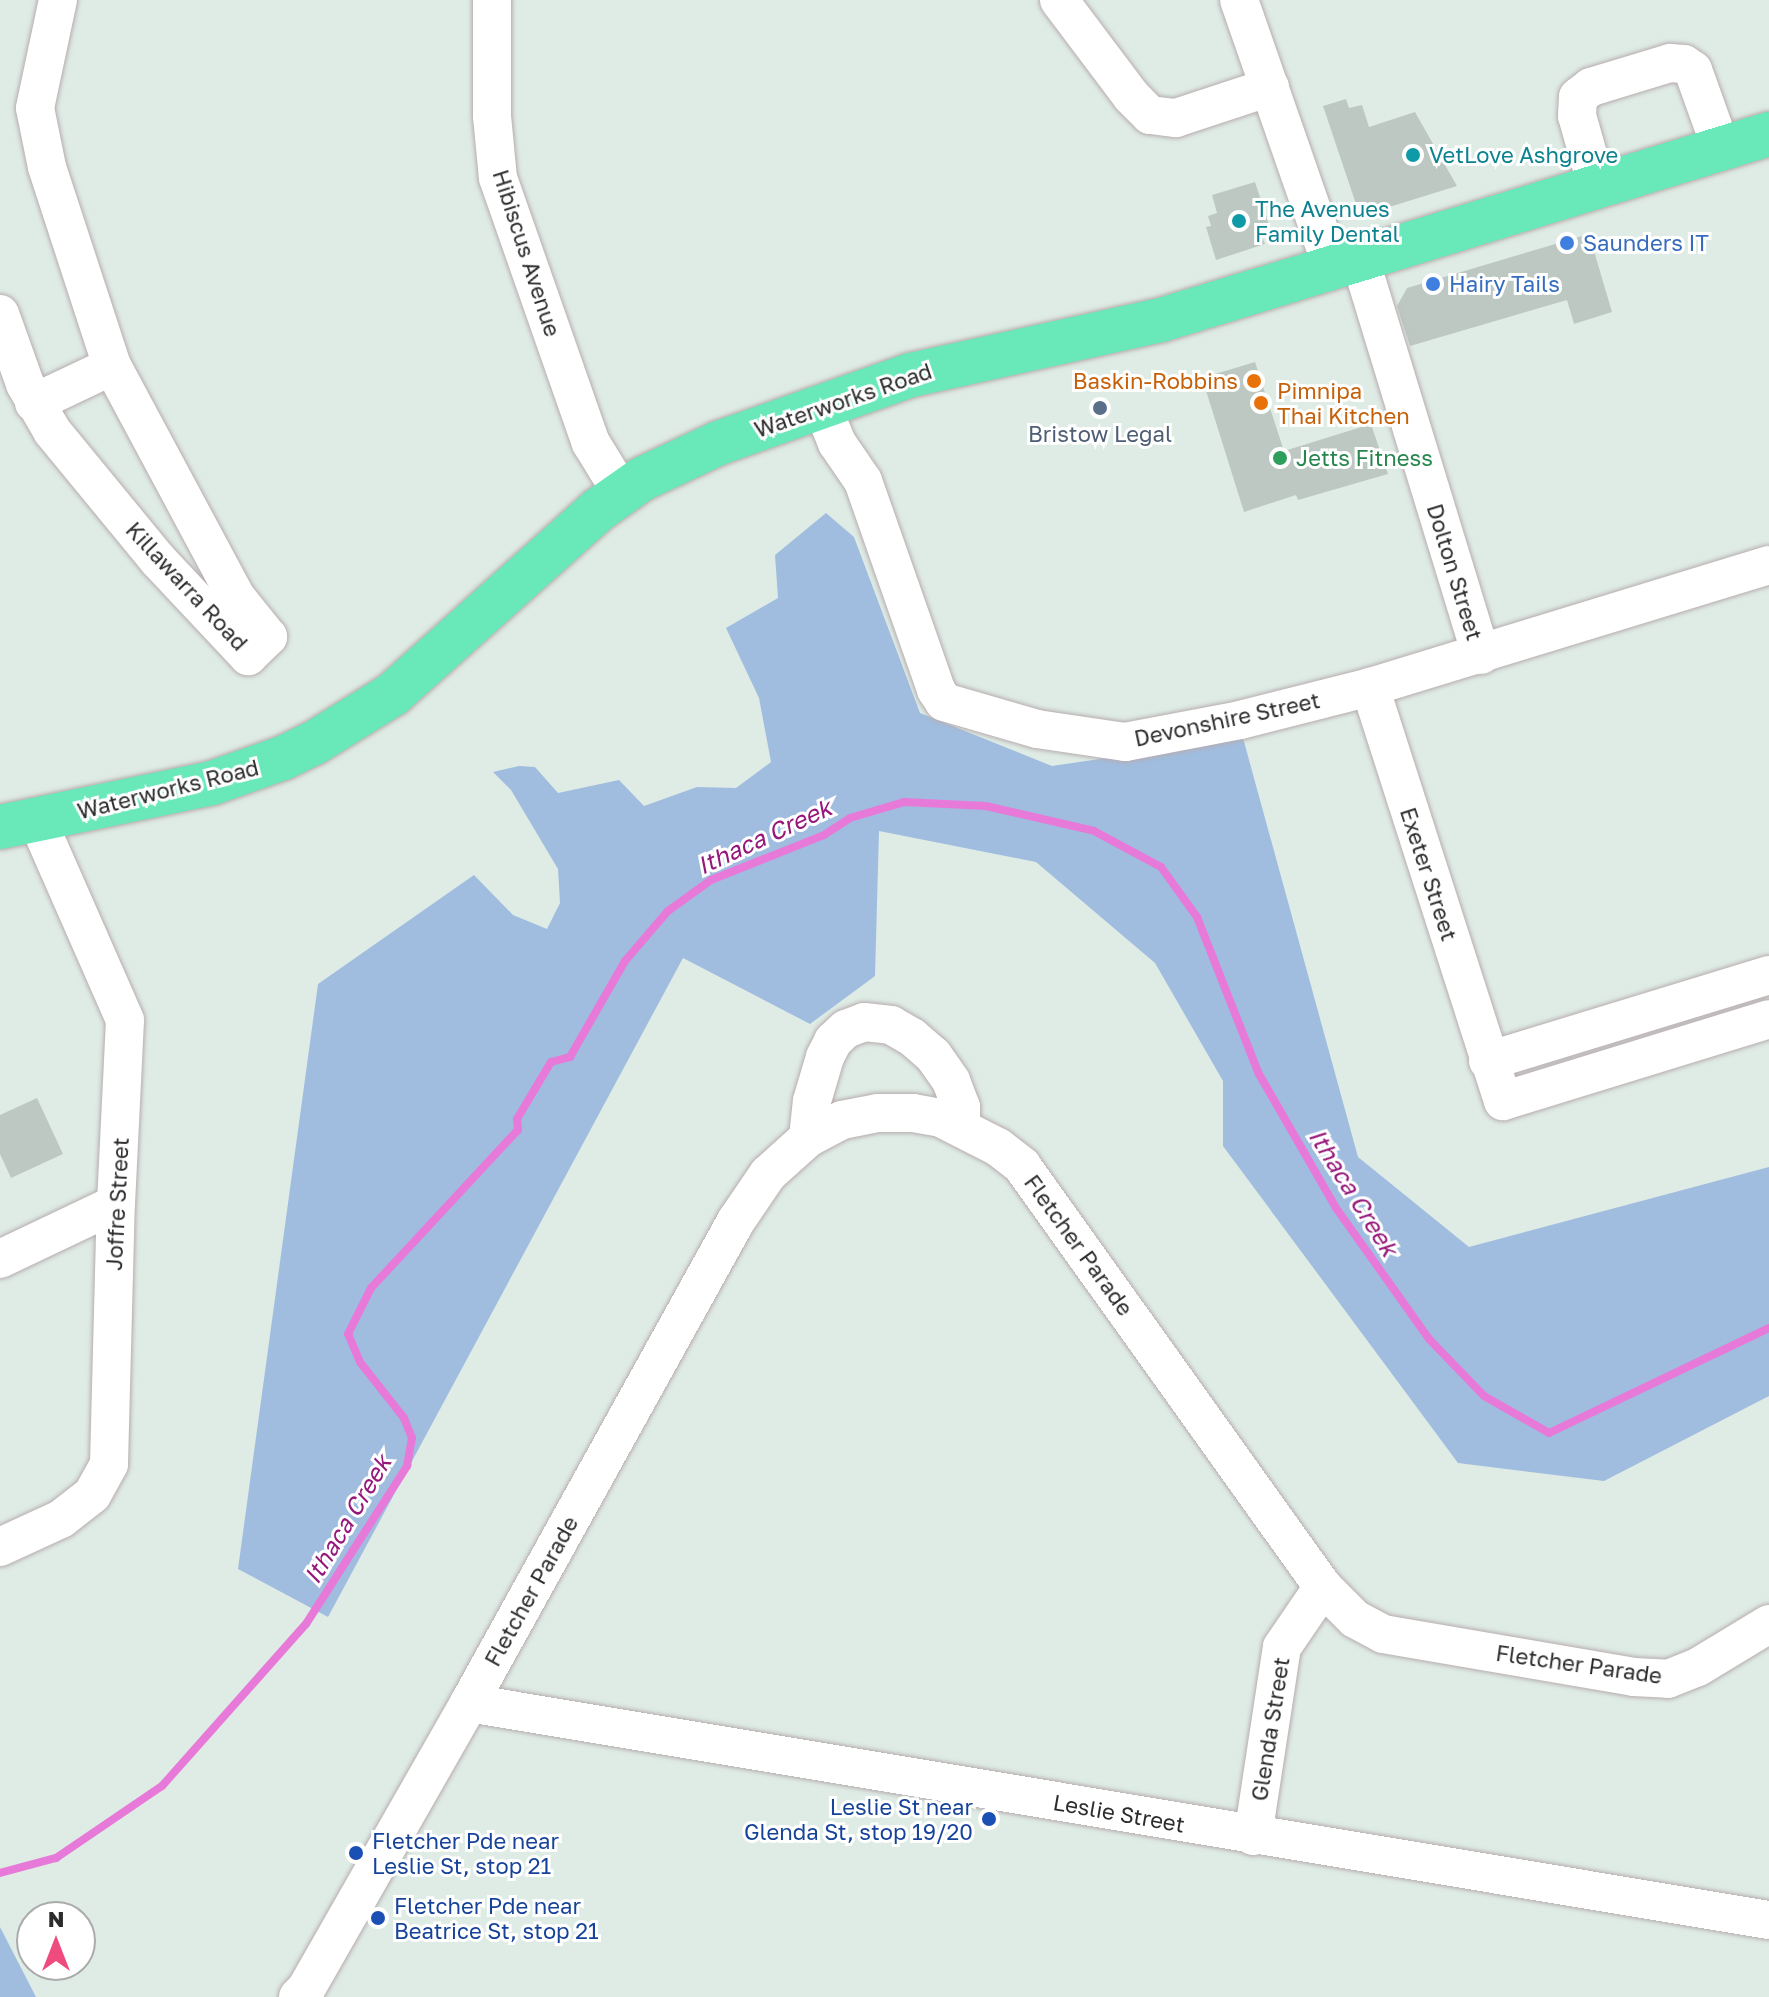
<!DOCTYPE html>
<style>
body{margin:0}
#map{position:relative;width:1769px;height:1997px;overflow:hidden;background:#dfece5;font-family:"Golos Text",sans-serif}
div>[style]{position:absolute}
.green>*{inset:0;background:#a0bddf}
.stream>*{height:8px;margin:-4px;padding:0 4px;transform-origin:4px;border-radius:4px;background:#e77ad8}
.building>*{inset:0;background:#bec8c2}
.roads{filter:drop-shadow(0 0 2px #b7acaf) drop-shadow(0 0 2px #b7acaf)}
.minor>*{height:38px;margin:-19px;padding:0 19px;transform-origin:19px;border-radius:19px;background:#fff}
.major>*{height:44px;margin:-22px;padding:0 22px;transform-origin:22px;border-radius:22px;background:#69e8ba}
.dots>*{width:22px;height:22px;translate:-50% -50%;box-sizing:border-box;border:4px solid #fff;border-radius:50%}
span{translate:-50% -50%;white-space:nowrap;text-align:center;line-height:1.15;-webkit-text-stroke:6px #fff;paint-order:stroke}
.culture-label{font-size:22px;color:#0d838f}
.left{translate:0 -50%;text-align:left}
.shop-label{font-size:22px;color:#366cbe}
.street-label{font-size:22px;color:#2c2c2c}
.food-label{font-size:22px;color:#c56008}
.right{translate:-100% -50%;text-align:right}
.service-label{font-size:22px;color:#4e5e75}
.leisure-label{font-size:22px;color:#27864d}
.transit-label{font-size:22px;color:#164399}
.water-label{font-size:24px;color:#95177a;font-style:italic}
.north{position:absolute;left:16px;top:1901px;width:80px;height:80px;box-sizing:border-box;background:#fff;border:2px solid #ababab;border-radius:50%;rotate:0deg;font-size:22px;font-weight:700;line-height:32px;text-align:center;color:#2c2c2c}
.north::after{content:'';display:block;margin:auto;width:28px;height:36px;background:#ee4b7e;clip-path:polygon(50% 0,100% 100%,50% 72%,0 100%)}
</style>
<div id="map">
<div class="green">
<i style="clip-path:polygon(826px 513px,854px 537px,920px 713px,1052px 766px,1243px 738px,1358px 1157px,1469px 1247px,1769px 1167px,1769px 1396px,1604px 1481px,1458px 1463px,1223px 1146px,1223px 1081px,1155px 963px,1036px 862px,879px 831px,875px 976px,810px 1024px,683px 958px,328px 1617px,238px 1569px,318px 984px,474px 875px,513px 915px,547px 929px,560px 903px,558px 869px,511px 790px,493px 772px,519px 766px,535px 767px,558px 793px,619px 780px,644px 806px,697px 787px,736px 788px,771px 762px,759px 698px,726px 628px,778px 598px,775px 555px)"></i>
<i style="clip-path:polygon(0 1927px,36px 1997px,0 1997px)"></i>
</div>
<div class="stream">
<i style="left:0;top:1873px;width:58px;rotate:-15deg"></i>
<i style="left:56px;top:1858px;width:128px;rotate:-34.2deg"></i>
<i style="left:162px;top:1786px;width:217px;rotate:-48.4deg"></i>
<i style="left:306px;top:1624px;width:188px;rotate:-57.4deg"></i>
<i style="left:407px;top:1466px;width:28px;rotate:-80deg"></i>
<i style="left:412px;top:1438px;width:22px;rotate:-112deg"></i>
<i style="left:404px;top:1418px;width:71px;rotate:-128.2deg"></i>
<i style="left:360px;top:1362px;width:30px;rotate:-113deg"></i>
<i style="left:348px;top:1334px;width:51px;rotate:-63.4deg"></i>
<i style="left:371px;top:1288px;width:216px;rotate:-47.1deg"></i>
<i style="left:518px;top:1130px;width:11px;rotate:-95deg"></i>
<i style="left:517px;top:1119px;width:66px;rotate:-59.2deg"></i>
<i style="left:551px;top:1062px;width:20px;rotate:-15deg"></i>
<i style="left:570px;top:1057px;width:111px;rotate:-60.2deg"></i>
<i style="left:625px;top:961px;width:66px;rotate:-49.3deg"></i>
<i style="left:668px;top:911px;width:53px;rotate:-35.8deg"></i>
<i style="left:711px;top:880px;width:122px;rotate:-21.7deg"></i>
<i style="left:824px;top:835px;width:31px;rotate:-33deg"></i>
<i style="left:850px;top:818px;width:56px;rotate:-16.5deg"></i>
<i style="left:904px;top:802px;width:82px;rotate:2.8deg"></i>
<i style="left:986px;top:806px;width:111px;rotate:13deg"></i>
<i style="left:1094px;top:831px;width:76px;rotate:28.2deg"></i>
<i style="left:1161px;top:867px;width:62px;rotate:54.2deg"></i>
<i style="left:1197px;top:917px;width:169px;rotate:68.5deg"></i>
<i style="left:1259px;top:1074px;width:155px;rotate:60.1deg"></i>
<i style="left:1336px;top:1208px;width:161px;rotate:54.6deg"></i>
<i style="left:1429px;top:1339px;width:79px;rotate:46deg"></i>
<i style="left:1484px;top:1396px;width:75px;rotate:29.6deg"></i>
<i style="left:1549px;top:1433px;width:244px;rotate:-25.5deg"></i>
</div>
<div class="building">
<i style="clip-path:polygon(1346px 99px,1349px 108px,1362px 105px,1369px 127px,1415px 112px,1457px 186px,1360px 216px,1323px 106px)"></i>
<i style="clip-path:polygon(1255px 182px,1272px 234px,1262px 237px,1265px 244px,1216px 260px,1206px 227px,1211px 226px,1208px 216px,1217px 213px,1212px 195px)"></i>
<i style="clip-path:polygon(1589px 234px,1612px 312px,1574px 324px,1567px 300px,1410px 346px,1397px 306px,1407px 288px)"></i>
<i style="clip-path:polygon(1255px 362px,1284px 451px,1371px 424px,1388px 474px,1298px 500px,1296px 495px,1244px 512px,1202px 378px)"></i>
<i style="clip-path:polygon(37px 1098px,63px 1154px,11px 1178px,0 1154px,0 1115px)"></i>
</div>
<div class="roads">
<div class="minor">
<i style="left:492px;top:0;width:116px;rotate:90deg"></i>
<i style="left:492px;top:116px;width:62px;rotate:84.5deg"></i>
<i style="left:498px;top:178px;width:281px;rotate:70.7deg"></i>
<i style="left:591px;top:443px;width:57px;rotate:58.5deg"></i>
<i style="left:1059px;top:0;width:120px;rotate:53.1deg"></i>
<i style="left:1131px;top:96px;width:27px;rotate:45deg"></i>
<i style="left:1150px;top:115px;width:26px;rotate:7deg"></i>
<i style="left:1176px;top:118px;width:99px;rotate:-18.3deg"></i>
<i style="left:1239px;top:0;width:283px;rotate:70.8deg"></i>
<i style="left:1597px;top:186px;width:73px;rotate:-105.9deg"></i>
<i style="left:1577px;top:116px;width:19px;rotate:-87deg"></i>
<i style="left:1578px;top:97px;width:16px;rotate:-38deg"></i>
<i style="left:1591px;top:87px;width:83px;rotate:-16.9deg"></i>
<i style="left:1670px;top:63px;width:14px;rotate:4deg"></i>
<i style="left:1684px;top:64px;width:11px;rotate:34deg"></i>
<i style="left:1693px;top:70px;width:83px;rotate:70.3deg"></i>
<i style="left:1360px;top:259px;width:414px;rotate:73deg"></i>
<i style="left:0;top:314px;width:74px;rotate:70.3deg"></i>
<i style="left:25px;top:384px;width:54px;rotate:60.1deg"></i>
<i style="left:52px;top:431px;width:167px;rotate:50.6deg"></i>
<i style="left:158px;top:560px;width:132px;rotate:46.8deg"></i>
<i style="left:248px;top:656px;width:28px;rotate:-44deg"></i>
<i style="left:268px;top:637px;width:51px;rotate:-128.7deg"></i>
<i style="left:236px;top:597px;width:262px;rotate:-118.2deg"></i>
<i style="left:112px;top:366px;width:209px;rotate:-108.1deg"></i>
<i style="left:47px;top:167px;width:60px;rotate:-101.5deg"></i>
<i style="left:35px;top:108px;width:110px;rotate:-78deg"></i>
<i style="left:34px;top:403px;width:86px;rotate:-25.4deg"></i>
<i style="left:822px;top:406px;width:40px;rotate:68deg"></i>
<i style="left:837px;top:443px;width:46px;rotate:55.6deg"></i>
<i style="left:863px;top:481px;width:221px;rotate:70.7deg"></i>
<i style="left:936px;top:690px;width:14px;rotate:56deg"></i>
<i style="left:944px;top:702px;width:97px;rotate:16.2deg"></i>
<i style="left:1037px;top:729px;width:89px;rotate:8.4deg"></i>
<i style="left:1125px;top:742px;width:117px;rotate:-10.8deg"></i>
<i style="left:1240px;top:720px;width:134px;rotate:-14.2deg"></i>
<i style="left:1370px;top:687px;width:417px;rotate:-17deg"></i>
<i style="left:1370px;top:687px;width:435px;rotate:72.2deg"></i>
<i style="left:1503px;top:1101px;width:278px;rotate:-17.1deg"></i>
<i style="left:1488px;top:1061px;width:294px;rotate:-17deg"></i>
<i style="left:808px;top:1138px;width:37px;rotate:-84deg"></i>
<i style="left:812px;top:1101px;width:46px;rotate:-73.5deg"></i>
<i style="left:825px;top:1057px;width:18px;rotate:-63deg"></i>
<i style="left:833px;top:1041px;width:18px;rotate:-43deg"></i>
<i style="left:846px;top:1029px;width:19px;rotate:-21deg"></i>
<i style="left:864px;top:1022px;width:27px;rotate:6deg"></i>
<i style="left:891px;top:1025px;width:24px;rotate:30deg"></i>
<i style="left:912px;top:1037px;width:28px;rotate:41deg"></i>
<i style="left:933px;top:1055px;width:32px;rotate:55deg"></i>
<i style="left:951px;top:1081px;width:28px;rotate:69deg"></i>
<i style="left:961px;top:1107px;width:19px;rotate:90deg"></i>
<i style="left:0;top:1259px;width:128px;rotate:-25.4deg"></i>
<i style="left:0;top:1547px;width:67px;rotate:-24.7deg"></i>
<i style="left:61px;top:1519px;width:39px;rotate:-38deg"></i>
<i style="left:92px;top:1495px;width:35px;rotate:-61deg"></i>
<i style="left:109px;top:1464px;width:260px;rotate:-88.5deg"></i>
<i style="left:116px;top:1204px;width:184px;rotate:-87.2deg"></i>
<i style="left:125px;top:1020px;width:219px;rotate:-113.7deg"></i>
<i style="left:469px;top:1703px;width:1318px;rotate:9.48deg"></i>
<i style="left:1253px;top:1836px;width:191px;rotate:-81.3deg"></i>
<i style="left:1282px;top:1647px;width:73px;rotate:-55.7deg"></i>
<i style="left:298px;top:1997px;width:11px;rotate:-45deg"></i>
<i style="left:306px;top:1989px;width:329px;rotate:-60.3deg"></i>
<i style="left:469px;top:1703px;width:551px;rotate:-61.02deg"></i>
<i style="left:736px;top:1221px;width:57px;rotate:-55.8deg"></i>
<i style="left:768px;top:1174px;width:54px;rotate:-42deg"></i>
<i style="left:808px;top:1138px;width:38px;rotate:-28deg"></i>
<i style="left:842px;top:1120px;width:37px;rotate:-11deg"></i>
<i style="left:878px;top:1113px;width:35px"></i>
<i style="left:913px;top:1113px;width:28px;rotate:10deg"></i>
<i style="left:941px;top:1118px;width:64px;rotate:27deg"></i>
<i style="left:998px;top:1147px;width:31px;rotate:38deg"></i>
<i style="left:1022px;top:1166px;width:518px;rotate:54.44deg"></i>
<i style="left:1323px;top:1587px;width:45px;rotate:45deg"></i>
<i style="left:1355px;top:1619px;width:32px;rotate:28deg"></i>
<i style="left:1383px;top:1634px;width:255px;rotate:9.7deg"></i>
<i style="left:1634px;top:1677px;width:34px;rotate:3deg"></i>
<i style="left:1668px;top:1679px;width:32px;rotate:-22deg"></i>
<i style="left:1698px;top:1667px;width:83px;rotate:-31.2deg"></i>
</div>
<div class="major">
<i style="left:0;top:827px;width:217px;rotate:-11.7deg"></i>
<i style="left:212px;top:783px;width:75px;rotate:-19.4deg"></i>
<i style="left:283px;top:758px;width:34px;rotate:-26deg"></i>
<i style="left:314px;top:743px;width:93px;rotate:-31.8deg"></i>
<i style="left:393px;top:694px;width:275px;rotate:-41.9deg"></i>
<i style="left:598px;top:510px;width:54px;rotate:-35.2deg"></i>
<i style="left:642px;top:479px;width:85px;rotate:-25.1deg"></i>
<i style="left:719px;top:443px;width:204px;rotate:-19.5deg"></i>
<i style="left:911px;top:375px;width:256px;rotate:-12.4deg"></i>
<i style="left:1161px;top:320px;width:636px;rotate:-17.01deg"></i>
</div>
</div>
<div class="dots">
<i style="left:1413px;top:155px;background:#0f9aa8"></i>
<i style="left:1239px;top:221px;background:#0f9aa8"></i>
<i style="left:1567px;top:243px;background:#3f7fe0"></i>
<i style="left:1433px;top:284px;background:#3f7fe0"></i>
<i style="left:1254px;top:381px;background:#e8710a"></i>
<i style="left:1261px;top:403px;background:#e8710a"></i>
<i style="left:1100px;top:408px;background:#5c6f8a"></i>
<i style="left:1280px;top:458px;background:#2e9e5b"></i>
<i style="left:989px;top:1819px;background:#1a4fb4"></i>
<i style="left:356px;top:1853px;background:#1a4fb4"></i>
<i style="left:378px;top:1918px;background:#1a4fb4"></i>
</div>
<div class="culture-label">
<span class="left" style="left:1429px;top:155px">VetLove Ashgrove</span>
<span class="left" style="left:1255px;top:221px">The Avenues<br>Family Dental</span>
</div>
<div class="shop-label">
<span class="left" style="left:1583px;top:243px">Saunders IT</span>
<span class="left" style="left:1449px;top:284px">Hairy Tails</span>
</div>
<div class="street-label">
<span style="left:527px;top:253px;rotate:72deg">Hibiscus Avenue</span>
<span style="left:843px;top:400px;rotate:-19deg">Waterworks Road</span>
<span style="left:1455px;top:572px;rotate:73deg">Dolton Street</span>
<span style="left:187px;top:586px;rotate:47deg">Killawarra Road</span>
<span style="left:1227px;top:719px;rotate:-12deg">Devonshire Street</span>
<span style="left:168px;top:789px;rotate:-14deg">Waterworks Road</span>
<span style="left:1429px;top:874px;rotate:72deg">Exeter Street</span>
<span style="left:117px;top:1204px;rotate:-87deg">Joffre Street</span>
<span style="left:1079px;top:1245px;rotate:54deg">Fletcher Parade</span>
<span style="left:531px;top:1591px;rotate:-61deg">Fletcher Parade</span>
<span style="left:1579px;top:1664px;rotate:8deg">Fletcher Parade</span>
<span style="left:1270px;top:1729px;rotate:-81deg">Glenda Street</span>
<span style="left:1119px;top:1813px;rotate:10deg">Leslie Street</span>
</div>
<div class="food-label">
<span class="right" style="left:1238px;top:381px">Baskin-Robbins</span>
<span class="left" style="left:1277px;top:403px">Pimnipa<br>Thai Kitchen</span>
</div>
<div class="service-label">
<span style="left:1100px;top:434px">Bristow Legal</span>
</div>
<div class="leisure-label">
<span class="left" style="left:1296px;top:458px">Jetts Fitness</span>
</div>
<div class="transit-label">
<span class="right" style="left:973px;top:1819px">Leslie St near<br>Glenda St, stop 19/20</span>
<span class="left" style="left:372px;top:1853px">Fletcher Pde near<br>Leslie St, stop 21</span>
<span class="left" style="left:394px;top:1918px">Fletcher Pde near<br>Beatrice St, stop 21</span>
</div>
<div class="water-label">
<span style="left:764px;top:836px;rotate:-25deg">Ithaca Creek</span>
<span style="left:1354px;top:1192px;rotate:58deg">Ithaca Creek</span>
<span style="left:347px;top:1519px;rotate:-59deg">Ithaca Creek</span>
</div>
<div class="north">N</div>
</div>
